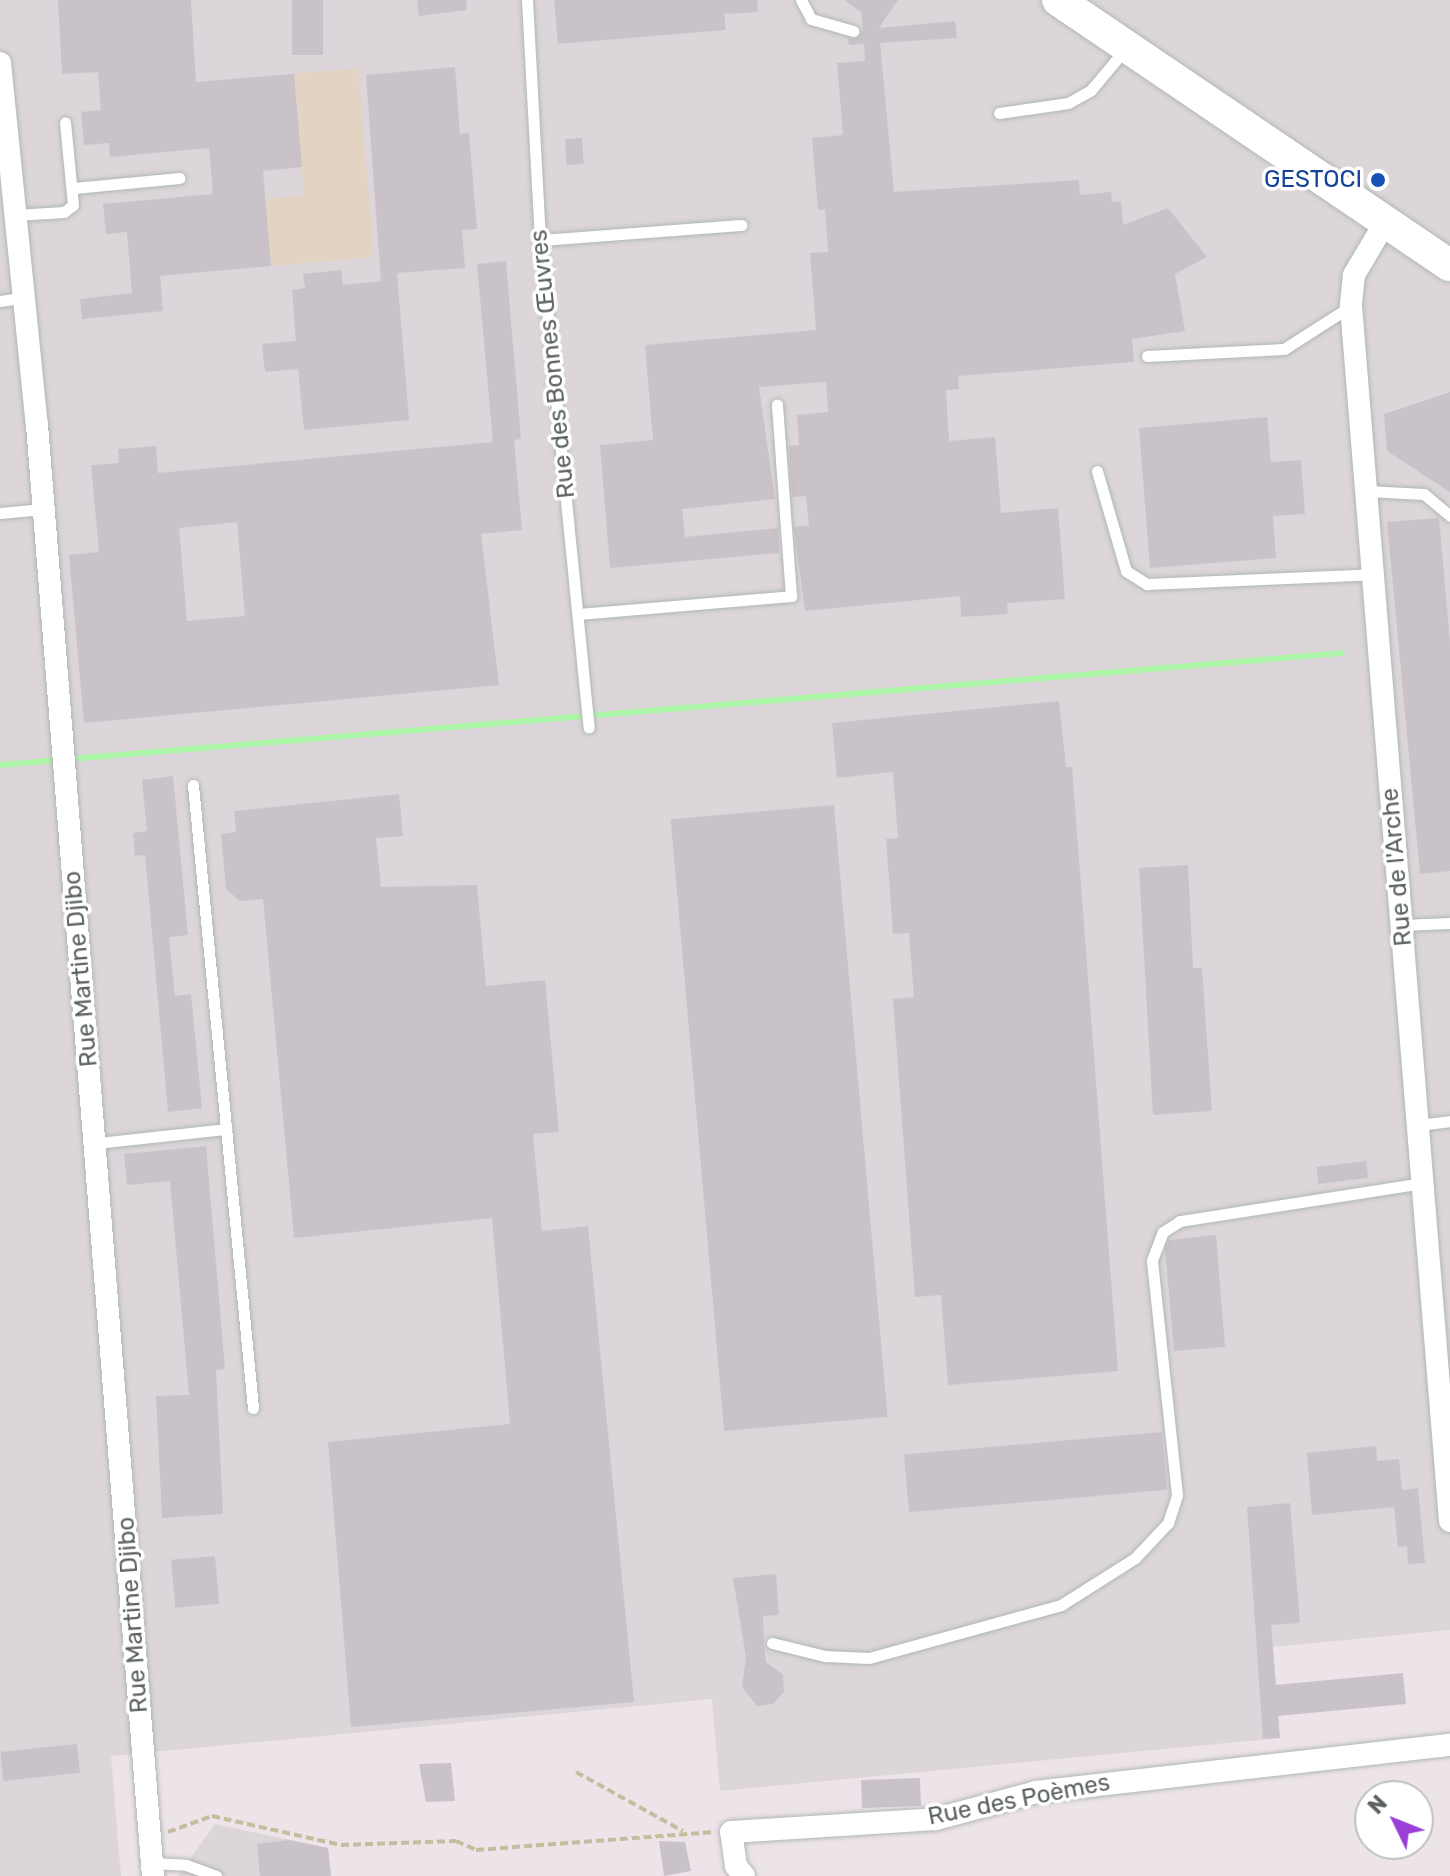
<!DOCTYPE html>
<meta charset="utf-8">
<style>
body{margin:0}
#map{position:relative;width:1450px;height:1876px;overflow:hidden;background:#ede4ea;font-family:Rubik,sans-serif}
div>[style]{position:absolute}
.industrial>*{inset:0;background:#dcd6da}
.green>*{inset:0;background:#e2d3c3}
.stream>*{height:6px;margin:-3px;padding:0 3px;transform-origin:3px;border-radius:3px;background:#aef6aa}
.building>*{inset:0;background:#cac2c9;transform-origin:0 0}
.path>*{height:4px;margin-top:-2px;transform-origin:0;background:repeating-linear-gradient(90deg,#c5bd9e 0 8px,transparent 0 12px)}
.roads{filter:drop-shadow(0 0 2px #b1b8b2) drop-shadow(0 0 2px #b1b8b2)}
.service>*{height:11px;margin:-5.5px;padding:0 5.5px;transform-origin:5.5px;border-radius:5.5px;background:#fff}
.minor>*{height:22px;margin:-11px;padding:0 11px;transform-origin:11px;border-radius:11px;background:#fff}
.secondary>*{height:32px;margin:-16px;padding:0 16px;transform-origin:16px;border-radius:16px;background:#fff}
.dots>*{width:22px;height:22px;translate:-50% -50%;box-sizing:border-box;border:4px solid #fff;border-radius:50%}
span{translate:-50% -50%;white-space:nowrap;text-align:center;line-height:1.15;-webkit-text-stroke:7px #fff;paint-order:stroke}
.transit-label{font-size:24px;color:#164399}
.right{translate:-100% -50%;text-align:right}
.street-label{font-size:24px;color:#5c635c}
.north{position:absolute;left:1354px;top:1780px;width:80px;height:80px;box-sizing:border-box;background:#fff;border:2px solid #bec1be;border-radius:50%;rotate:313deg;font-size:22px;font-weight:700;line-height:32px;text-align:center;color:#5c635c}
.north::after{content:'';display:block;margin:auto;width:28px;height:36px;background:#9b3fd8;clip-path:polygon(50% 0,100% 100%,50% 72%,0 100%)}
</style>
<div id="map">
<div class="industrial">
<i style="clip-path:polygon(0 0,1450px 0,1450px 1630px,1273px 1647px,1280px 1738px,720px 1791px,712px 1699px,111px 1756px,121px 1876px,0 1876px)"></i>
<i style="clip-path:polygon(215px 1824px,328px 1848px,331px 1876px,178px 1876px)"></i>
</div>
<div class="green">
<i style="clip-path:polygon(358px 68px,374px 257px,271px 266px,266px 199px,304px 195px,294px 74px)"></i>
</div>
<div class="stream">
<i style="left:70px;top:759px;width:1276px;rotate:-4.76deg"></i>
<i style="left:0;top:765px;width:59px;rotate:-4.8deg"></i>
</div>
<div class="building">
<i style="clip-path:polygon(58px 0,191px 0,196px 82px,294px 74px,302px 167px,263px 171px,271px 266px,160px 276px,163px 311px,82px 319px,80px 299px,132px 293px,127px 232px,106px 234px,103px 204px,213px 194px,209px 148px,110px 157px,109px 143px,84px 145px,81px 112px,101px 110px,98px 72px,62px 74px)"></i>
<i style="left:292px;top:0;width:31px;height:55px"></i>
<i style="clip-path:polygon(417px 0,466px 0,467px 10px,419px 16px)"></i>
<i style="clip-path:polygon(554px 0,757px 0,758px 12px,724px 14px,726px 30px,558px 44px)"></i>
<i style="clip-path:polygon(844px 0,898px 0,879px 28px,955px 21px,957px 38px,880px 43px,894px 192px,1079px 180px,1080px 195px,1111px 192px,1112px 202px,1121px 201px,1123px 225px,1168px 208px,1207px 257px,1175px 274px,1185px 331px,1132px 339px,1134px 362px,958px 376px,959px 389px,946px 390px,949px 441px,995px 437px,1001px 513px,1058px 508px,1065px 599px,1007px 603px,1008px 614px,961px 617px,960px 596px,805px 611px,794px 527px,809px 525px,806px 496px,792px 497px,789px 446px,799px 445px,797px 415px,828px 412px,826px 382px,759px 387px,775px 499px,682px 509px,685px 537px,778px 528px,779px 553px,610px 568px,600px 445px,653px 440px,645px 345px,816px 330px,810px 253px,828px 252px,825px 209px,818px 210px,812px 138px,843px 135px,837px 63px,865px 61px,864px 44px,849px 45px,848px 39px,858px 38px,863px 30px,861px 12px)"></i>
<i style="clip-path:polygon(455px 67px,460px 134px,469px 133px,477px 229px,462px 230px,465px 268px,397px 273px,409px 420px,304px 430px,298px 369px,265px 372px,262px 344px,296px 341px,292px 290px,305px 288px,303px 274px,341px 270px,343px 285px,381px 281px,366px 75px)"></i>
<i style="left:582px;top:138px;width:26px;height:17px;rotate:86deg"></i>
<i style="clip-path:polygon(evenodd,506px 261px,521px 439px,514px 440px,522px 530px,481px 534px,499px 685px,84px 723px,69px 555px,99px 552px,91px 465px,119px 463px,118px 449px,156px 446px,158px 473px,493px 442px,477px 264px,506px 261px,237px 522px,245px 616px,187px 621px,179px 528px,237px 522px)"></i>
<i style="clip-path:polygon(1450px 392px,1450px 492px,1387px 451px,1384px 414px)"></i>
<i style="clip-path:polygon(1267px 417px,1271px 462px,1301px 460px,1305px 514px,1273px 516px,1276px 558px,1150px 568px,1139px 428px)"></i>
<i style="clip-path:polygon(1439px 518px,1450px 642px,1450px 871px,1420px 874px,1387px 522px)"></i>
<i style="clip-path:polygon(1059px 701px,1066px 767px,1072px 767px,1118px 1371px,948px 1385px,941px 1295px,915px 1297px,893px 999px,914px 997px,909px 933px,893px 934px,886px 839px,898px 838px,893px 772px,837px 778px,832px 723px)"></i>
<i style="clip-path:polygon(173px 776px,188px 935px,169px 937px,175px 996px,191px 994px,202px 1108px,168px 1112px,145px 855px,135px 856px,133px 833px,147px 831px,142px 780px)"></i>
<i style="clip-path:polygon(399px 794px,403px 836px,376px 838px,381px 887px,477px 885px,486px 986px,545px 980px,559px 1132px,533px 1134px,542px 1231px,588px 1226px,634px 1702px,351px 1727px,328px 1442px,510px 1424px,492px 1218px,294px 1238px,263px 899px,240px 901px,226px 889px,221px 834px,236px 832px,234px 811px)"></i>
<i style="left:834px;top:805px;width:614px;height:164px;rotate:85deg"></i>
<i style="clip-path:polygon(1188px 865px,1193px 968px,1202px 968px,1212px 1111px,1153px 1115px,1139px 868px)"></i>
<i style="clip-path:polygon(206px 1146px,225px 1369px,216px 1370px,223px 1514px,162px 1518px,156px 1396px,189px 1395px,170px 1181px,127px 1185px,124px 1154px)"></i>
<i style="left:1366px;top:1161px;width:17px;height:50px;rotate:83deg"></i>
<i style="clip-path:polygon(1216px 1235px,1225px 1347px,1174px 1351px,1165px 1249px,1169px 1240px)"></i>
<i style="left:1162px;top:1432px;width:58px;height:259px;rotate:85deg"></i>
<i style="clip-path:polygon(1376px 1446px,1377px 1461px,1399px 1459px,1402px 1490px,1418px 1488px,1425px 1563px,1408px 1564px,1407px 1546px,1398px 1547px,1394px 1507px,1312px 1515px,1307px 1453px)"></i>
<i style="clip-path:polygon(1290px 1503px,1300px 1623px,1271px 1625px,1276px 1685px,1403px 1673px,1406px 1704px,1278px 1716px,1280px 1738px,1263px 1739px,1247px 1507px)"></i>
<i style="left:215px;top:1556px;width:48px;height:44px;rotate:85deg"></i>
<i style="clip-path:polygon(776px 1574px,779px 1615px,763px 1616px,764px 1645px,766px 1662px,783px 1675px,784px 1692px,773px 1704px,757px 1706px,742px 1687px,746px 1658px,733px 1578px)"></i>
<i style="left:77px;top:1744px;width:29px;height:77px;rotate:84deg"></i>
<i style="clip-path:polygon(451px 1763px,455px 1801px,426px 1802px,419px 1764px)"></i>
<i style="left:920px;top:1778px;width:28px;height:59px;rotate:88deg"></i>
<i style="clip-path:polygon(289px 1840px,328px 1848px,331px 1876px,260px 1876px,257px 1844px)"></i>
<i style="clip-path:polygon(659px 1841px,685px 1842px,691px 1871px,664px 1876px)"></i>
</div>
<div class="path">
<i style="left:576px;top:1772px;width:122px;rotate:28.9deg"></i>
<i style="left:168px;top:1832px;width:47px;rotate:-20deg"></i>
<i style="left:212px;top:1816px;width:132px;rotate:12.7deg"></i>
<i style="left:341px;top:1845px;width:115px;rotate:-2deg"></i>
<i style="left:456px;top:1841px;width:22px;rotate:24deg"></i>
<i style="left:476px;top:1850px;width:239px;rotate:-4.3deg"></i>
</div>
<div class="roads">
<div class="service">
<i style="left:527px;top:0;width:240px;rotate:86.9deg"></i>
<i style="left:540px;top:240px;width:490px;rotate:84.3deg"></i>
<i style="left:801px;top:0;width:21px;rotate:62deg"></i>
<i style="left:811px;top:19px;width:44px;rotate:15.9deg"></i>
<i style="left:999px;top:113px;width:70px;rotate:-8.2deg"></i>
<i style="left:1068px;top:103px;width:26px;rotate:-29deg"></i>
<i style="left:1091px;top:90px;width:55px;rotate:-50.2deg"></i>
<i style="left:74px;top:188px;width:106px;rotate:-5.4deg"></i>
<i style="left:15px;top:215px;width:49px;rotate:-3.5deg"></i>
<i style="left:64px;top:212px;width:11px;rotate:-38deg"></i>
<i style="left:73px;top:205px;width:83px;rotate:-95.5deg"></i>
<i style="left:540px;top:240px;width:202px;rotate:-4.3deg"></i>
<i style="left:0;top:301px;width:22px;rotate:-8deg"></i>
<i style="left:1147px;top:356px;width:137px;rotate:-2.9deg"></i>
<i style="left:1284px;top:349px;width:80px;rotate:-32.7deg"></i>
<i style="left:1097px;top:471px;width:104px;rotate:73.8deg"></i>
<i style="left:1126px;top:571px;width:25px;rotate:32deg"></i>
<i style="left:1147px;top:584px;width:226px;rotate:-2.5deg"></i>
<i style="left:1366px;top:491px;width:58px;rotate:3deg"></i>
<i style="left:1424px;top:494px;width:34px;rotate:40deg"></i>
<i style="left:0;top:513px;width:43px;rotate:-5.3deg"></i>
<i style="left:578px;top:614px;width:214px;rotate:-4.8deg"></i>
<i style="left:791px;top:596px;width:192px;rotate:-94.2deg"></i>
<i style="left:193px;top:785px;width:626px;rotate:84.5deg"></i>
<i style="left:1401px;top:925px;width:49px;rotate:-2.3deg"></i>
<i style="left:1418px;top:1125px;width:32px;rotate:-7deg"></i>
<i style="left:97px;top:1143px;width:130px;rotate:-6.2deg"></i>
<i style="left:772px;top:1643px;width:55px;rotate:13.8deg"></i>
<i style="left:825px;top:1656px;width:44px;rotate:2.6deg"></i>
<i style="left:869px;top:1658px;width:199px;rotate:-15.4deg"></i>
<i style="left:1061px;top:1605px;width:88px;rotate:-32.4deg"></i>
<i style="left:1135px;top:1558px;width:48px;rotate:-46.7deg"></i>
<i style="left:1168px;top:1523px;width:29px;rotate:-72deg"></i>
<i style="left:1177px;top:1495px;width:236px;rotate:-96.1deg"></i>
<i style="left:1152px;top:1260px;width:30px;rotate:-69deg"></i>
<i style="left:1163px;top:1232px;width:20px;rotate:-33deg"></i>
<i style="left:1180px;top:1221px;width:245px;rotate:-8.9deg"></i>
<i style="left:152px;top:1863px;width:34px;rotate:3deg"></i>
<i style="left:186px;top:1865px;width:32px;rotate:20deg"></i>
</div>
<div class="minor">
<i style="left:0;top:63px;width:364px;rotate:84.2deg"></i>
<i style="left:37px;top:425px;width:1456px;rotate:85.43deg"></i>
<i style="left:1386px;top:221px;width:63px;rotate:120.7deg"></i>
<i style="left:1354px;top:275px;width:31px;rotate:96deg"></i>
<i style="left:1351px;top:306px;width:1219px;rotate:85.34deg"></i>
<i style="left:744px;top:1876px;width:13px;rotate:-129deg"></i>
<i style="left:736px;top:1866px;width:34px;rotate:-98deg"></i>
<i style="left:731px;top:1832px;width:205px;rotate:-3.6deg"></i>
<i style="left:936px;top:1819px;width:104px;rotate:-15.1deg"></i>
<i style="left:1036px;top:1792px;width:417px;rotate:-6.5deg"></i>
</div>
<div class="secondary">
<i style="left:1058px;top:0;width:473px;rotate:34.1deg"></i>
</div>
</div>
<div class="dots">
<i style="left:1378px;top:180px;background:#1a4fb4"></i>
</div>
<div class="transit-label">
<span class="right" style="left:1362px;top:180px">GESTOCI</span>
</div>
<div class="street-label">
<span style="left:553px;top:364px;rotate:-96deg">Rue des Bonnes Œuvres</span>
<span style="left:1397px;top:867px;rotate:-95deg">Rue de l'Arche</span>
<span style="left:81px;top:969px;rotate:-95deg">Rue Martine Djibo</span>
<span style="left:133px;top:1615px;rotate:-94deg">Rue Martine Djibo</span>
<span style="left:1019px;top:1800px;rotate:-11deg">Rue des Poèmes</span>
</div>
<div class="north">N</div>
</div>
